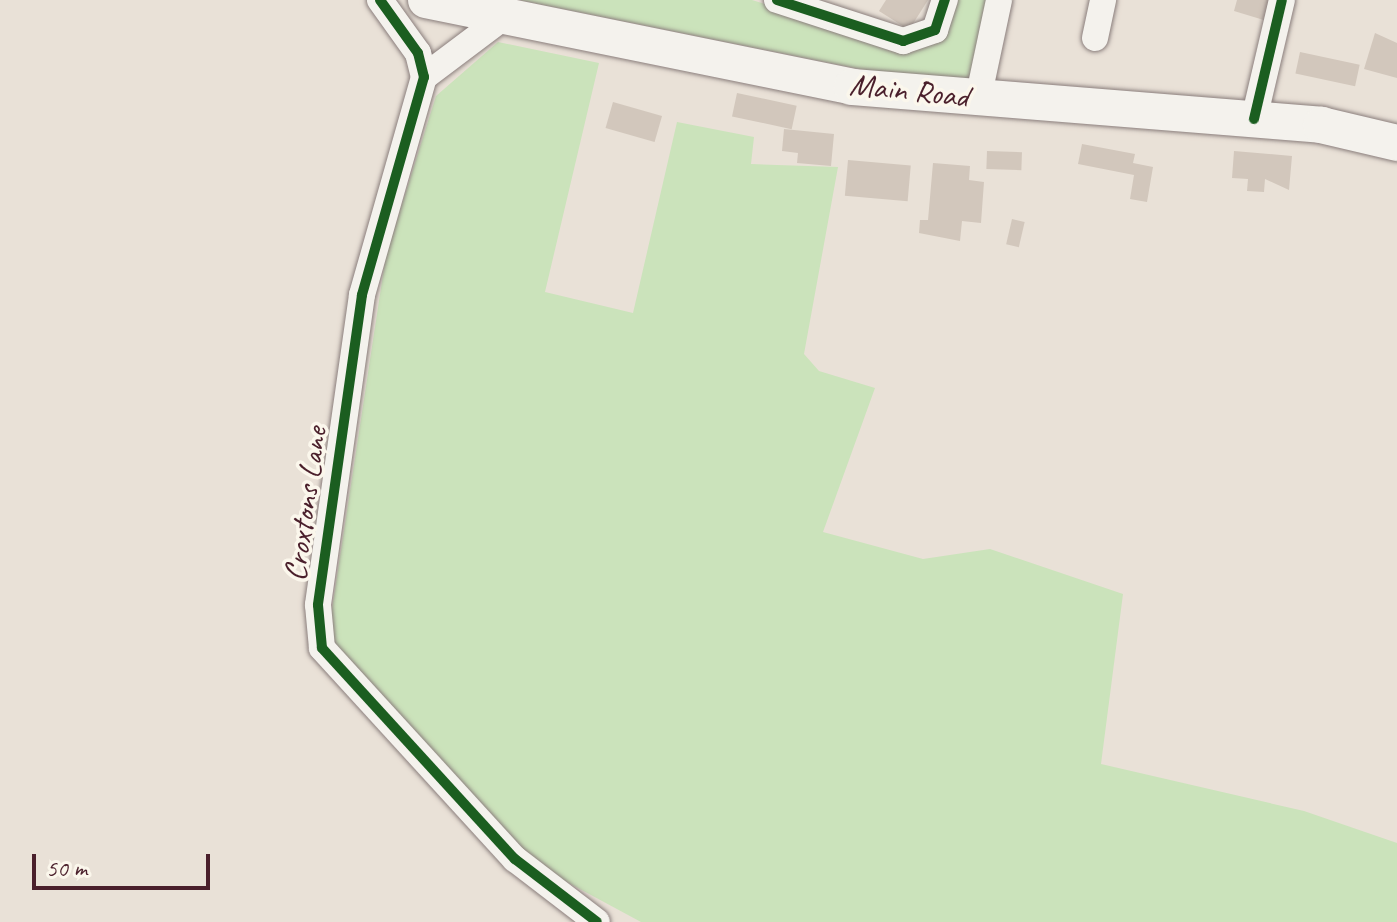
<!DOCTYPE html>
<style>
body{margin:0}
#map{position:relative;width:1397px;height:922px;overflow:hidden;background:#e9e1d7;font-family:Caveat,sans-serif}
div>[style]{position:absolute}
.green>*{inset:0;background:#cbe3bb}
.building>*{inset:0;background:#d2c7bc;transform-origin:0 0}
.roads{filter:drop-shadow(0 0 2px #8a7e7c) drop-shadow(0 0 2px #8a7e7c)}
.street>*{height:26px;margin:-13px;padding:0 13px;transform-origin:13px;border-radius:13px;background:#f4f2ed}
.secondary>*{height:36px;margin:-18px;padding:0 18px;transform-origin:18px;border-radius:18px;background:#f4f2ed}
.cycleway>*{height:10px;margin:-5px;padding:0 5px;transform-origin:5px;border-radius:5px;background:#1b5e20}
span{translate:-50% -50%;white-space:nowrap;text-align:center;line-height:1.15;-webkit-text-stroke:7px #fbf7ec;paint-order:stroke}
.street-label{font-size:32px;color:#4a1f2b}
.scale{position:absolute;left:32px;top:854px;width:178px;height:36px;box-sizing:border-box;border:4px solid #4a1f2b;border-top:0;padding-left:10px;font-size:24px;line-height:28px;white-space:nowrap;color:#4a1f2b;-webkit-text-stroke:6px #fbf7ec;paint-order:stroke}
</style>
<div id="map">
<div class="green">
<i style="clip-path:polygon(519px 0,752px 0,901px 47px,957px 0,992px 0,968px 91px)"></i>
<i style="clip-path:polygon(498px 42px,599px 63px,545px 292px,633px 313px,677px 122px,754px 137px,751px 164px,838px 167px,804px 354px,819px 371px,875px 388px,823px 532px,923px 559px,990px 549px,1123px 594px,1101px 764px,1304px 811px,1397px 843px,1397px 922px,641px 922px,539px 867px,336px 652px,330px 622px,386px 255px,436px 96px)"></i>
</div>
<div class="building">
<i style="clip-path:polygon(886px 0,928px 0,909px 30px,879px 11px)"></i>
<i style="clip-path:polygon(1237px 0,1274px 0,1267px 21px,1234px 11px)"></i>
<i style="clip-path:polygon(1375px 33px,1397px 43px,1397px 78px,1364px 69px)"></i>
<i style="left:1300px;top:52px;width:61px;height:22px;rotate:12deg"></i>
<i style="left:737px;top:93px;width:61px;height:24px;rotate:12deg"></i>
<i style="left:613px;top:102px;width:51px;height:27px;rotate:16deg"></i>
<i style="clip-path:polygon(784px 129px,834px 134px,831px 166px,797px 163px,798px 153px,782px 151px)"></i>
<i style="clip-path:polygon(1082px 144px,1135px 154px,1133px 163px,1153px 167px,1147px 202px,1130px 199px,1134px 175px,1078px 164px)"></i>
<i style="left:987px;top:151px;width:35px;height:18px;rotate:2deg"></i>
<i style="clip-path:polygon(1234px 151px,1292px 156px,1289px 190px,1265px 179px,1264px 192px,1247px 191px,1248px 179px,1232px 178px)"></i>
<i style="left:848px;top:160px;width:63px;height:36px;rotate:5deg"></i>
<i style="clip-path:polygon(933px 163px,970px 166px,969px 180px,984px 182px,981px 223px,962px 221px,960px 241px,919px 233px,920px 220px,928px 220px)"></i>
<i style="left:1012px;top:219px;width:13px;height:26px;rotate:13deg"></i>
</div>
<div class="roads">
<div class="street">
<i style="left:380px;top:0;width:65px;rotate:54.4deg"></i>
<i style="left:418px;top:53px;width:25px;rotate:76deg"></i>
<i style="left:424px;top:77px;width:227px;rotate:105.9deg"></i>
<i style="left:362px;top:295px;width:313px;rotate:98.1deg"></i>
<i style="left:318px;top:605px;width:43px;rotate:84.7deg"></i>
<i style="left:322px;top:648px;width:286px;rotate:47.6deg"></i>
<i style="left:515px;top:859px;width:103px;rotate:37.5deg"></i>
<i style="left:777px;top:0;width:133px;rotate:18deg"></i>
<i style="left:903px;top:41px;width:34px;rotate:-19deg"></i>
<i style="left:935px;top:30px;width:32px;rotate:-72deg"></i>
<i style="left:1095px;top:38px;width:39px;rotate:-78deg"></i>
<i style="left:424px;top:77px;width:100px;rotate:-36.9deg"></i>
<i style="left:978px;top:99px;width:101px;rotate:-78deg"></i>
<i style="left:1254px;top:119px;width:122px;rotate:-76.8deg"></i>
</div>
<div class="secondary">
<i style="left:426px;top:0;width:435px;rotate:11.5deg"></i>
<i style="left:852px;top:87px;width:471px;rotate:4.6deg"></i>
<i style="left:1321px;top:125px;width:78px;rotate:13.3deg"></i>
</div>
</div>
<div class="cycleway">
<i style="left:380px;top:0;width:65px;rotate:54.4deg"></i>
<i style="left:418px;top:53px;width:25px;rotate:76deg"></i>
<i style="left:424px;top:77px;width:227px;rotate:105.9deg"></i>
<i style="left:362px;top:295px;width:313px;rotate:98.1deg"></i>
<i style="left:318px;top:605px;width:43px;rotate:84.7deg"></i>
<i style="left:322px;top:648px;width:286px;rotate:47.6deg"></i>
<i style="left:515px;top:859px;width:103px;rotate:37.5deg"></i>
<i style="left:777px;top:0;width:133px;rotate:18deg"></i>
<i style="left:903px;top:41px;width:34px;rotate:-19deg"></i>
<i style="left:935px;top:30px;width:32px;rotate:-72deg"></i>
<i style="left:1254px;top:119px;width:122px;rotate:-76.8deg"></i>
</div>
<div class="street-label">
<span style="left:909px;top:91px;rotate:6deg">Main Road</span>
<span style="left:306px;top:504px;rotate:-82deg">Croxtons Lane</span>
</div>
<div class="scale">50 m</div>
</div>
